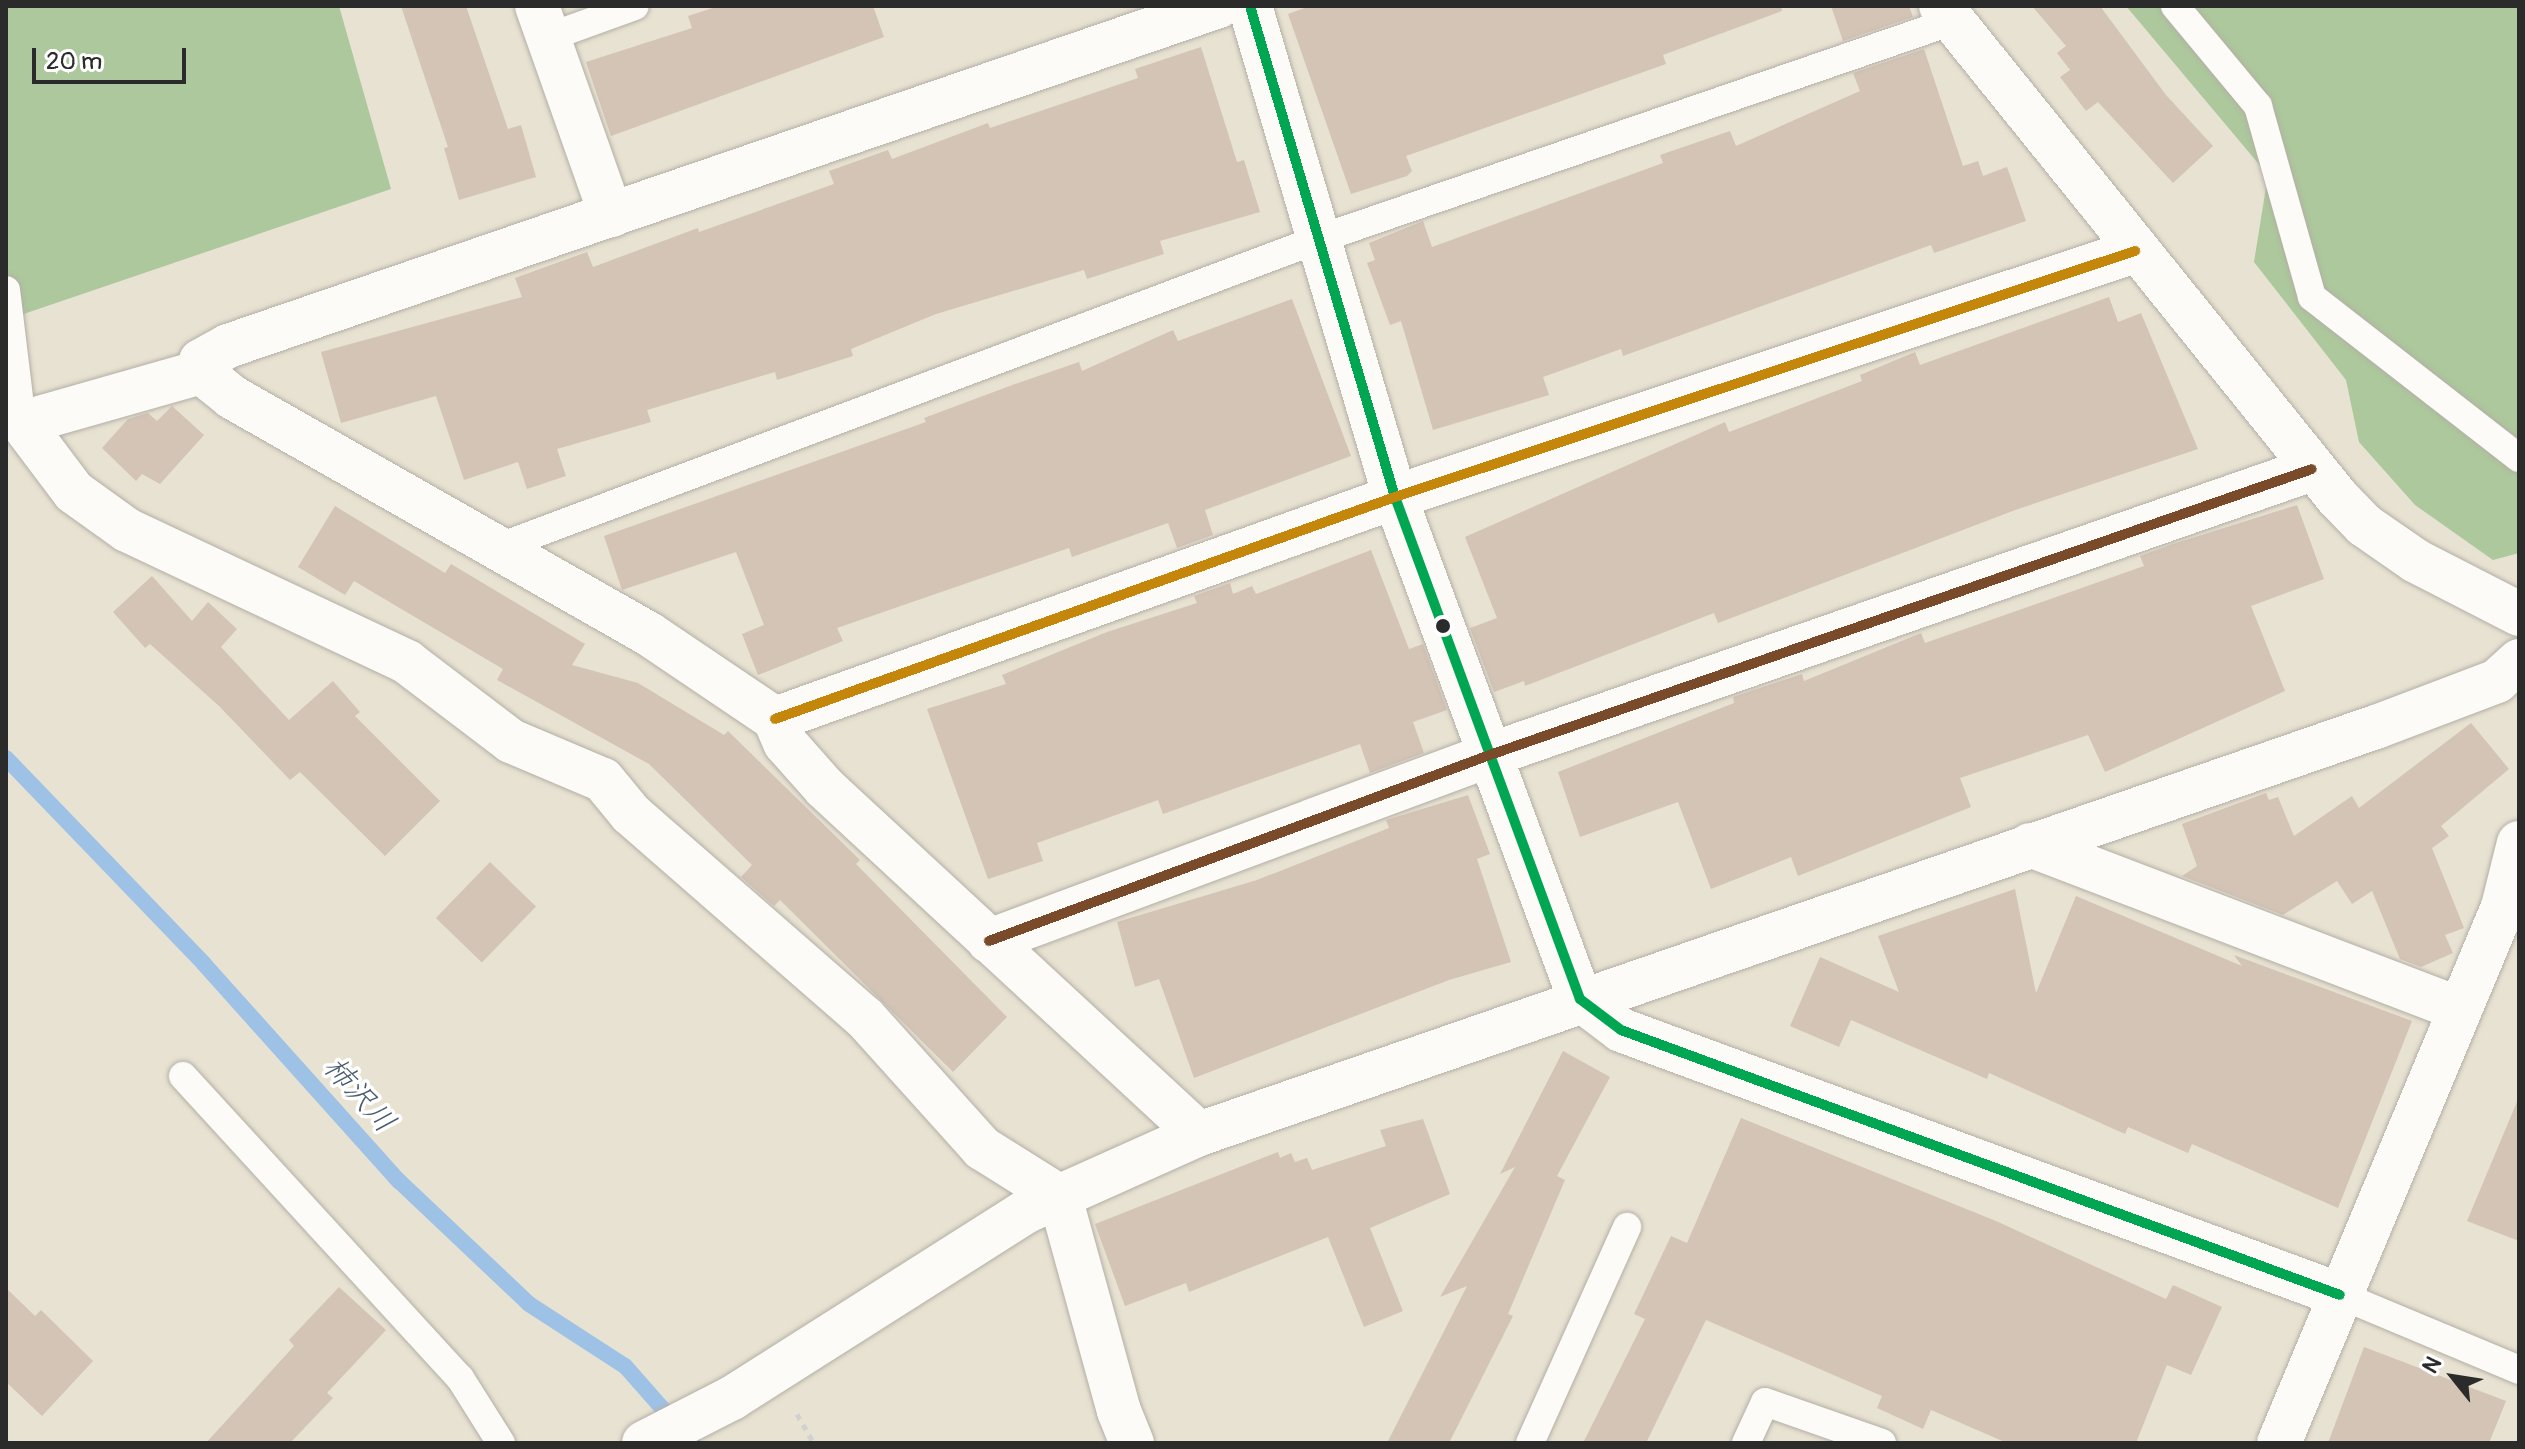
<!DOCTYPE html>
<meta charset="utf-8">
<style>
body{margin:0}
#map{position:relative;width:2525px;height:1449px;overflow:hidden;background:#e8e2d2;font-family:Pangolin,"Klee One",sans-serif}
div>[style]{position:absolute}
.forest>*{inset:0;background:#acc89c}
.stream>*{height:16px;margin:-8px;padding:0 8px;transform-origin:8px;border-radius:8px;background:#9ec2e6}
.building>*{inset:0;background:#d3c4b6;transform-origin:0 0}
.path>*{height:5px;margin-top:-2.5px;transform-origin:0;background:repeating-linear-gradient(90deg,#d3d1ce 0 6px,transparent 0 12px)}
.roads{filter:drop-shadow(0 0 2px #b3afa5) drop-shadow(0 0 2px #b3afa5)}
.lane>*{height:28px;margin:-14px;padding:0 14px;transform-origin:14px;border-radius:14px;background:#fcfbf8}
.street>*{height:44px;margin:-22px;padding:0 22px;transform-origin:22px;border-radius:22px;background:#fcfbf8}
.bus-1>*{height:10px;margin:-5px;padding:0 5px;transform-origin:5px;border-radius:5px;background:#00a651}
.bus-2>*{height:10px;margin:-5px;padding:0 5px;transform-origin:5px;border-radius:5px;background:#c4870b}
.bus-3>*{height:10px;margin:-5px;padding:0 5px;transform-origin:5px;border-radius:5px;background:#7a4b2a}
.dots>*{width:22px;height:22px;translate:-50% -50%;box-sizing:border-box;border:4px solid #fff;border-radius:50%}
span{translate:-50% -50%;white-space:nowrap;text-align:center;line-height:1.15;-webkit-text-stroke:7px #fff;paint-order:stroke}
.water-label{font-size:30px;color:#485b6f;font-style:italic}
.frame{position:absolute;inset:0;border:8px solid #2b2b2b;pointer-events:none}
.north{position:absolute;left:2413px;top:1337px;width:80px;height:80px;-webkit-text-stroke:6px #fff;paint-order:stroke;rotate:300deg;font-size:22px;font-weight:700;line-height:32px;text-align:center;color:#2b2b2b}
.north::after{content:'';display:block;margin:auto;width:28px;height:36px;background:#2b2b2b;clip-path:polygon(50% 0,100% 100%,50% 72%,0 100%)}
.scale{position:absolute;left:32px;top:48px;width:154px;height:36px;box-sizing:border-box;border:4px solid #2b2b2b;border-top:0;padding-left:10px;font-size:24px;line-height:28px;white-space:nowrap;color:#2b2b2b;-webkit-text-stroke:6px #fff;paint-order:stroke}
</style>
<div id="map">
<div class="forest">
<i style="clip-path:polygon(6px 6px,339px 6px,391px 189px,6px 320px)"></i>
<i style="clip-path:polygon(2126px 6px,2519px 6px,2519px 553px,2493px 560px,2415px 505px,2359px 442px,2346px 380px,2254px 262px,2268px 175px)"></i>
</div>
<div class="stream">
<i style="left:6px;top:758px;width:286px;rotate:46.1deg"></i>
<i style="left:204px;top:964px;width:292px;rotate:48.1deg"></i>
<i style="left:399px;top:1181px;width:179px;rotate:43.4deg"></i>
<i style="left:529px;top:1304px;width:114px;rotate:32.9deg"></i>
<i style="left:625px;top:1366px;width:103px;rotate:48.6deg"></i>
</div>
<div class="building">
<i style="clip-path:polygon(401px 6px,466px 6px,508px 129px,521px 125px,536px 177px,459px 200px,444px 148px,448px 147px)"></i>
<i style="clip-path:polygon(719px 6px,873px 6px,884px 37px,611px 136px,586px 62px,692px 28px,688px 16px)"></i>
<i style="clip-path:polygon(1310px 6px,1781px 6px,1782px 11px,1663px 55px,1666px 64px,1406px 156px,1412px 171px,1407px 176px,1351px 194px,1288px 14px)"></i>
<i style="clip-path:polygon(1831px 6px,1909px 6px,1913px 17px,1843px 41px)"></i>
<i style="clip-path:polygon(2032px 6px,2100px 6px,2166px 95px,2213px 146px,2173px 183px,2098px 102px,2086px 111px,2060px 77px,2070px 70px,2057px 53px,2066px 46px)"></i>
<i style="clip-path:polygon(1201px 47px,1237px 162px,1244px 160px,1260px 212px,1160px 241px,1164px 254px,1087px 279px,1084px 270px,936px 314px,851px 349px,853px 356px,777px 380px,775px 372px,647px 410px,651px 422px,557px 449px,566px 476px,527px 489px,518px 462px,464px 480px,436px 396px,341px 423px,321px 352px,522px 297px,515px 278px,587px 252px,593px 267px,698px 228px,699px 232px,834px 184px,829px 171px,888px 150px,892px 159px,988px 123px,990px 128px,1138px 78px,1135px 69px)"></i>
<i style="clip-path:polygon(1924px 49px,1963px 166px,1978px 161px,1983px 176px,2007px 167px,2026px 221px,1934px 253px,1931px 245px,1623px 356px,1621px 349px,1543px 377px,1549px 395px,1433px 430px,1401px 321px,1390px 325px,1367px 263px,1375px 260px,1369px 243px,1423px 221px,1432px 247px,1663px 163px,1660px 155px,1730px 131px,1736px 146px,1860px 91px,1853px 73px)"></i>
<i style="clip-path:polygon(2109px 297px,2118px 322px,2141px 313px,2198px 449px,2018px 509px,1718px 623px,1714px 613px,1525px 686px,1524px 681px,1494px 692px,1470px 628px,1497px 618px,1465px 537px,1725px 422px,1729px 432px,1862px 381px,1860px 375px,1915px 352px,1920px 365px)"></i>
<i style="clip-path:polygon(1292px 299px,1351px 456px,1205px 510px,1213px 535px,1177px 548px,1168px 523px,1072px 557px,1069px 548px,837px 628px,843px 641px,758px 675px,742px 634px,764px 625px,736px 552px,622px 590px,604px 536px,926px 422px,924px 418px,1015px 384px,1079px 362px,1082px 371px,1173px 330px,1178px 341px)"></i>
<i style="clip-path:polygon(172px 406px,204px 435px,160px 484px,142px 474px,136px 481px,102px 448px,128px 419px,148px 413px,157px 421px)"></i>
<i style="clip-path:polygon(2297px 505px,2324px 579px,2251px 606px,2285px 691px,2105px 772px,2088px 735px,1960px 778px,1971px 807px,1798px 876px,1791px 857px,1711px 889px,1678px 802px,1580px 837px,1558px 772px,1734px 703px,1733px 697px,1802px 674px,1804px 681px,1921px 633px,1925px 643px,2144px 566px,2140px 556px,2173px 544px)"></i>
<i style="clip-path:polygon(335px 506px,445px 573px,451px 564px,585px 644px,572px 665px,638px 683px,724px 735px,728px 731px,860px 860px,856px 864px,1007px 1017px,953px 1072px,780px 900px,774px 906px,741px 877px,752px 865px,649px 764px,497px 680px,503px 669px,354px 581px,345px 595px,298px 567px)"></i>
<i style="clip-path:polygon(1371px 550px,1409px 649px,1423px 644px,1447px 710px,1413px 722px,1424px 753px,1370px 773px,1360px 744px,1163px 814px,1158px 800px,1037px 843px,1043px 861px,988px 879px,927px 709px,1006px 684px,1002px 675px,1107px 632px,1197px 603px,1194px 596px,1230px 583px,1233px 594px,1252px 586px,1256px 594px)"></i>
<i style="clip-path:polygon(152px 576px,192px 621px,208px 602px,237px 629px,221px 647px,289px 720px,333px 681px,360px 712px,355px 716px,440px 801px,385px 856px,300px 772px,290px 780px,219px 706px,150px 644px,145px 648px,113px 612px)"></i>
<i style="clip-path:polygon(2471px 723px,2509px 769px,2441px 826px,2449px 836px,2432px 848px,2464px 928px,2445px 935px,2453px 953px,2421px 967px,2400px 959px,2372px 891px,2352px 904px,2337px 881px,2283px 915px,2182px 876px,2197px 866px,2182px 824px,2266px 793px,2269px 800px,2278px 797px,2294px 836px,2352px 796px,2359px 808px)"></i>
<i style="clip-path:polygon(1468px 795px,1490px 854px,1477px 859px,1511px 962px,1449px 980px,1194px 1078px,1159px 979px,1135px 987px,1117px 922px,1257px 880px,1389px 828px,1386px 820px)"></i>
<i style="left:490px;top:862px;width:64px;height:78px;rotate:44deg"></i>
<i style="clip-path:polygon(2015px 889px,2036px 993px,2076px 896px,2242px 966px,2234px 955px,2412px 1021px,2338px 1208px,2192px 1144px,2188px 1153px,2128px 1127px,2125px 1134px,1989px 1073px,1987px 1079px,1851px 1020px,1839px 1047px,1790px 1026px,1820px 957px,1899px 992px,1878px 936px)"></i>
<i style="clip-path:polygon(1563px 1051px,1610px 1077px,1557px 1176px,1565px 1180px,1508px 1314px,1513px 1316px,1449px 1443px,1387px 1443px,1467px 1286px,1440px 1297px,1515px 1167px,1500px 1174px)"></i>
<i style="clip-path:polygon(2519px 1097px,2519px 1241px,2467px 1221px)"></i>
<i style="clip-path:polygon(1741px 1118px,1996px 1221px,2166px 1299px,2173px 1285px,2222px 1307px,2191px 1375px,2167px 1365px,2136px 1443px,2007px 1443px,1931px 1410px,1923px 1429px,1877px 1408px,1882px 1396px,1706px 1320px,1646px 1443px,1583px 1443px,1645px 1319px,1634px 1314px,1671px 1236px,1687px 1243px)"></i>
<i style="clip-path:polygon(1423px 1119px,1450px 1194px,1370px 1228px,1403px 1311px,1364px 1327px,1328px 1237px,1189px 1292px,1186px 1283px,1125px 1306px,1095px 1224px,1278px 1152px,1280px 1158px,1291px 1153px,1295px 1162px,1307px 1158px,1312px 1170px,1386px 1146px,1380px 1130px)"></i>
<i style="clip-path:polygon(339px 1287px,386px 1330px,327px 1393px,333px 1398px,290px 1443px,206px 1443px,294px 1346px,289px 1340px)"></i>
<i style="clip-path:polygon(6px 1288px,35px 1316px,41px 1310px,93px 1361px,42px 1416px,6px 1382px)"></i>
<i style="clip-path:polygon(2364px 1347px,2506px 1401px,2489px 1443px,2328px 1443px)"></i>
</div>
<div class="path">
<i style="left:797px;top:1414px;width:34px;rotate:60deg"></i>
</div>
<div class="roads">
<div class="lane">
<i style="left:2175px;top:6px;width:130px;rotate:50.3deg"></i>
<i style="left:2258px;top:106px;width:198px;rotate:74.2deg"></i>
<i style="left:2312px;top:297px;width:262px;rotate:37.9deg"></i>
<i style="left:549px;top:37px;width:91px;rotate:-19.8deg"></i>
<i style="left:6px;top:290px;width:134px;rotate:83.1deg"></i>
<i style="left:497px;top:548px;width:878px;rotate:-20.6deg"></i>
<i style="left:1319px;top:239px;width:670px;rotate:-18.98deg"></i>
<i style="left:183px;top:1076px;width:410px;rotate:47.5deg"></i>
<i style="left:460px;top:1378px;width:77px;rotate:57.8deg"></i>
<i style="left:2340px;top:1295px;width:194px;rotate:22.7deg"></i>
<i style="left:1530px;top:1443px;width:237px;rotate:-65.8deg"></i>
<i style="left:1746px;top:1443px;width:45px;rotate:-65.1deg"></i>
<i style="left:1765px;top:1402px;width:124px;rotate:19.3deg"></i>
</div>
<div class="street">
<i style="left:537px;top:6px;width:222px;rotate:70.5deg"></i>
<i style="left:1250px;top:6px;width:512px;rotate:73.55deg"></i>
<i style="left:1395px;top:497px;width:535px;rotate:69.77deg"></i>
<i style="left:1580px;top:999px;width:51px;rotate:37.1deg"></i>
<i style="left:1621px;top:1030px;width:766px;rotate:20.23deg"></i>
<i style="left:1941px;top:6px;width:631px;rotate:51.11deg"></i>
<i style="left:2337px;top:497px;width:39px;rotate:46deg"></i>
<i style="left:2364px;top:525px;width:63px;rotate:34.7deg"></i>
<i style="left:2416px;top:561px;width:116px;rotate:27.2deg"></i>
<i style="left:201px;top:372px;width:186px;rotate:164.1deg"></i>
<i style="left:22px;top:423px;width:86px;rotate:53deg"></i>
<i style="left:74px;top:492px;width:65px;rotate:35.6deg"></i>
<i style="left:127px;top:530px;width:310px;rotate:25.2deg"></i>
<i style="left:407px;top:662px;width:131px;rotate:37.2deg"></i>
<i style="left:511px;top:741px;width:100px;rotate:23deg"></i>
<i style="left:603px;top:780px;width:44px;rotate:50.5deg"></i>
<i style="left:631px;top:814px;width:310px;rotate:41.1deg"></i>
<i style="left:865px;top:1018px;width:175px;rotate:48deg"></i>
<i style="left:982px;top:1148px;width:92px;rotate:32.1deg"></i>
<i style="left:1060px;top:1197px;width:222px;rotate:74.6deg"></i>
<i style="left:1119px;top:1411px;width:35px;rotate:68deg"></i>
<i style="left:775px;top:719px;width:659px;rotate:-19.7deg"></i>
<i style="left:1395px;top:497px;width:780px;rotate:-18.39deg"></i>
<i style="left:2030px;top:845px;width:460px;rotate:20.9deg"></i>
<i style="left:989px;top:941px;width:531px;rotate:-20.38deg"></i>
<i style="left:1487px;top:756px;width:873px;rotate:-19.18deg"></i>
<i style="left:1199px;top:1134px;width:510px;rotate:-137.23deg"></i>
<i style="left:825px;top:788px;width:60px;rotate:-131.6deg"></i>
<i style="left:785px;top:743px;width:26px;rotate:-113deg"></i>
<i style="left:775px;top:719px;width:152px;rotate:-146deg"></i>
<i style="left:649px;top:634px;width:480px;rotate:-150.4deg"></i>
<i style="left:232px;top:397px;width:40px;rotate:-141deg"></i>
<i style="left:201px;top:372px;width:11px;rotate:-90deg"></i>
<i style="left:201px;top:361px;width:31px;rotate:-29deg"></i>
<i style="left:228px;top:346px;width:1048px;rotate:-18.94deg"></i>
<i style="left:644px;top:1443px;width:99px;rotate:-27.1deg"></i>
<i style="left:732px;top:1398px;width:349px;rotate:-32.4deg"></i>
<i style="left:1027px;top:1211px;width:188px;rotate:-24.1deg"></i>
<i style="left:1199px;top:1134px;width:1245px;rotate:-19.08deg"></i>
<i style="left:2376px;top:727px;width:129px;rotate:-20.8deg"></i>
<i style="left:2497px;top:681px;width:30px;rotate:-42deg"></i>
<i style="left:2279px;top:1443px;width:581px;rotate:-67.32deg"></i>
<i style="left:2503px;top:907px;width:66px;rotate:-76deg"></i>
</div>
</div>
<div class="bus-1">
<i style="left:1250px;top:6px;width:512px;rotate:73.55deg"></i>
<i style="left:1395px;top:497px;width:535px;rotate:69.77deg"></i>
<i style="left:1580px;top:999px;width:51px;rotate:37.1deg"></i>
<i style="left:1621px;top:1030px;width:766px;rotate:20.23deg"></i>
</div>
<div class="bus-2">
<i style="left:775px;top:719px;width:659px;rotate:-19.7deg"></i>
<i style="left:1395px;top:497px;width:780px;rotate:-18.39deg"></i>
</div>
<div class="bus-3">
<i style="left:989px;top:941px;width:531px;rotate:-20.38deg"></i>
<i style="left:1487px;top:756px;width:873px;rotate:-19.18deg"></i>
</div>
<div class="dots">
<i style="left:1443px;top:626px;background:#2b2b2b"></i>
</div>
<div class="water-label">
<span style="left:359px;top:1095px;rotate:48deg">柿沢川</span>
</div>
<div class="frame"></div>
<div class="north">N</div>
<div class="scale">20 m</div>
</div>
